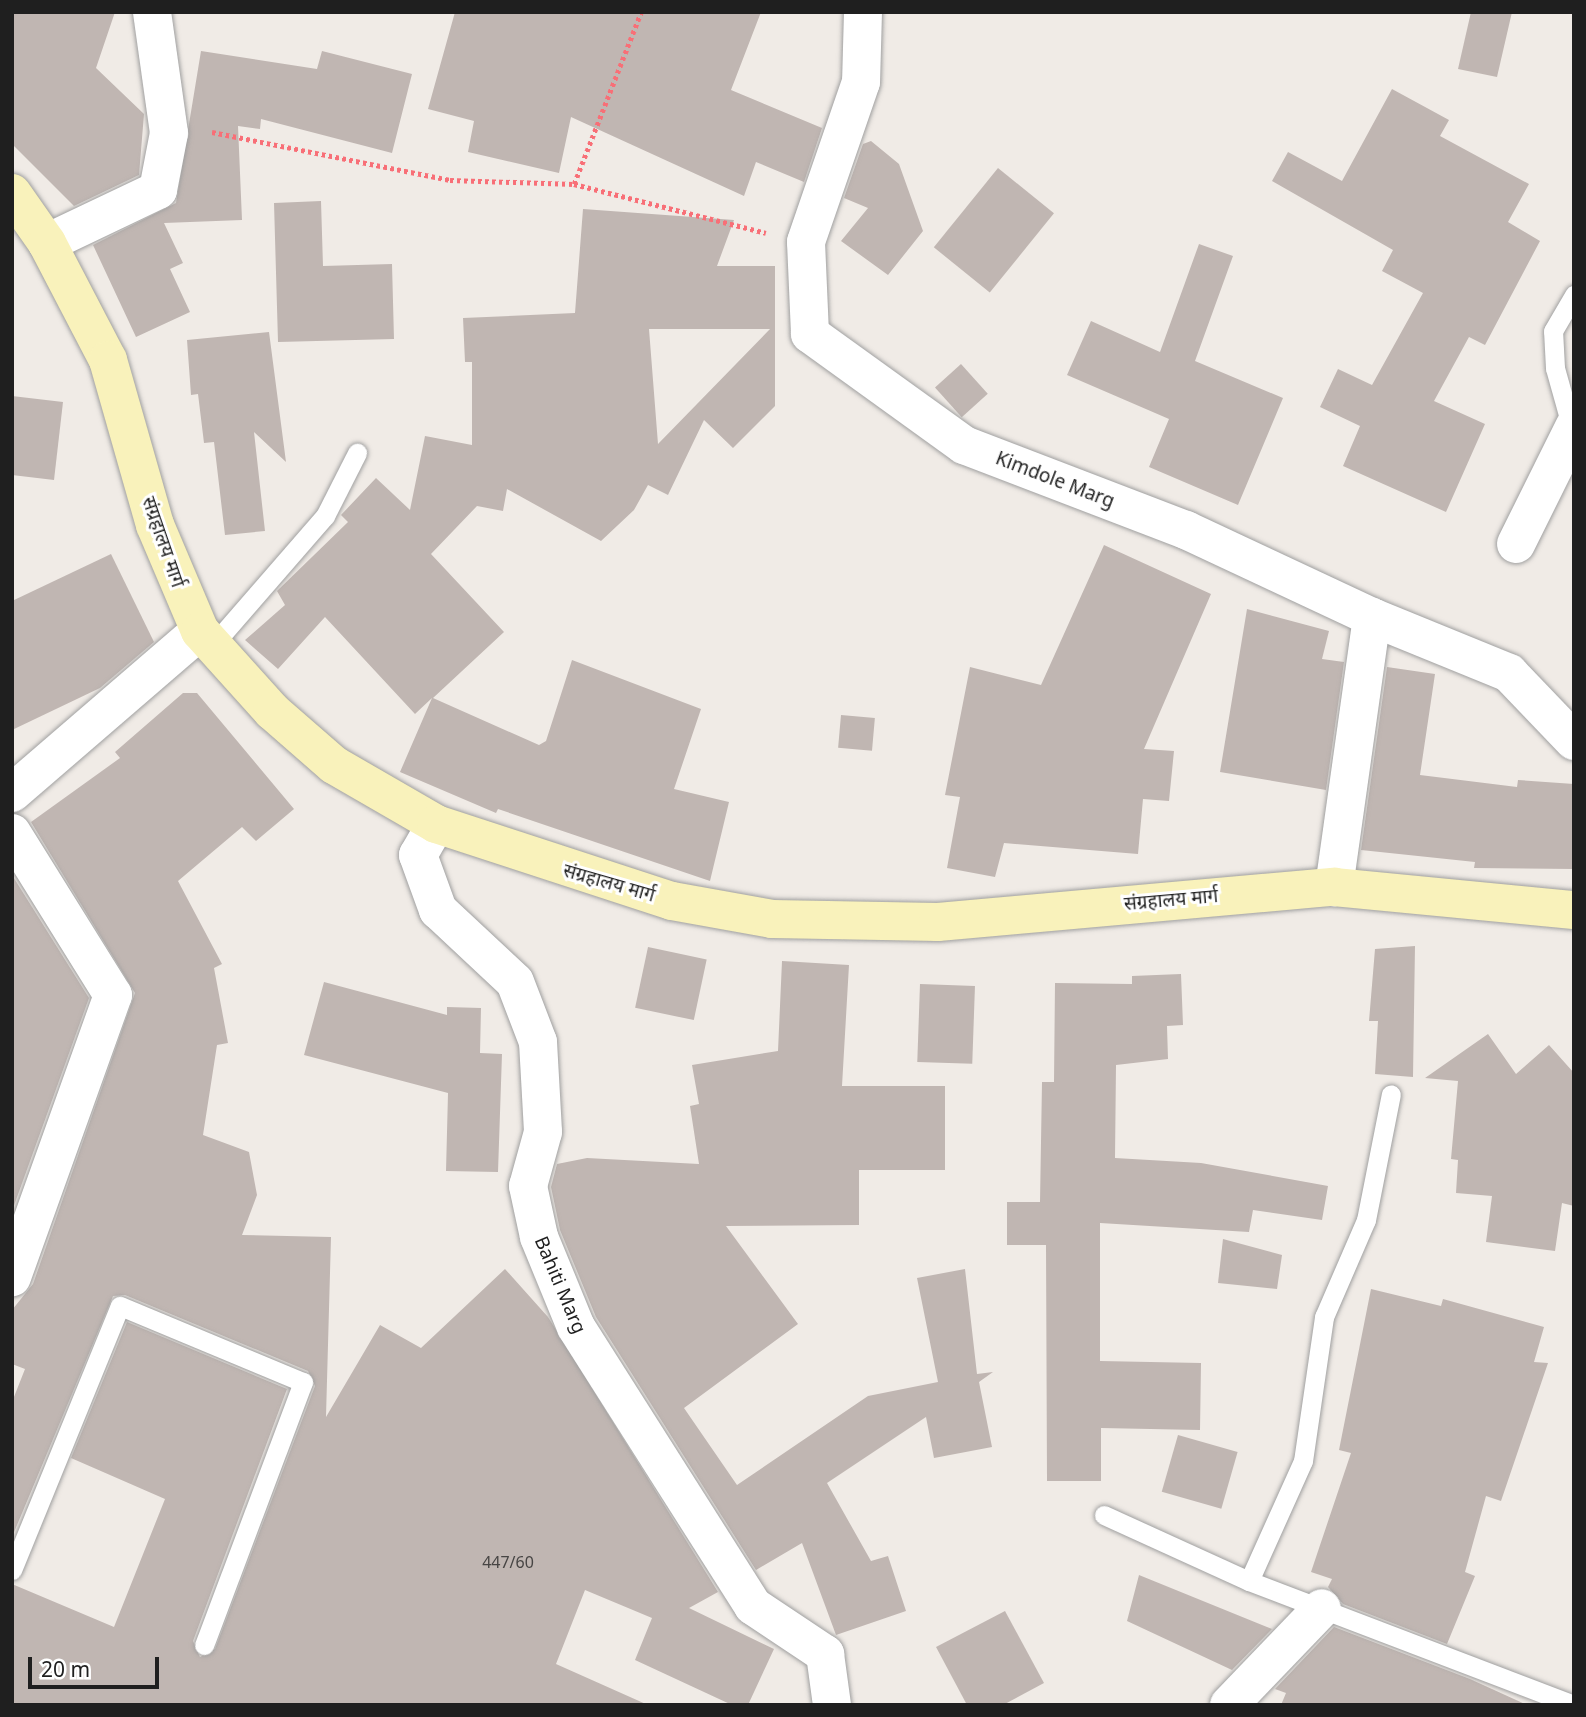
<!DOCTYPE html>
<meta charset="utf-8">
<style>
body{margin:0}
#map{position:relative;width:1586px;height:1717px;overflow:hidden;background:#f0ebe6;font-family:"Noto Sans","Noto Sans Devanagari",sans-serif}
div>[style]{position:absolute}
.building>*{inset:0;background:#c0b6b2;transform-origin:0 0}
.path>*{height:4.5px;margin-top:-2.25px;transform-origin:0;background:repeating-linear-gradient(90deg,#f86f77 0 3.5px,transparent 0 7px)}
.roads{filter:drop-shadow(0 0 2px #a0a0a0) drop-shadow(0 0 2px #a0a0a0)}
.service>*{height:19px;margin:-9.5px;padding:0 9.5px;transform-origin:9.5px;border-radius:9.5px;background:#fff}
.minor>*{height:38px;margin:-19px;padding:0 19px;transform-origin:19px;border-radius:19px;background:#fff}
.secondary>*{height:38px;margin:-19px;padding:0 19px;transform-origin:19px;border-radius:19px;background:#f9f2bb}
span{translate:-50% -50%;white-space:nowrap;text-align:center;line-height:1.15;-webkit-text-stroke:6px #fff;paint-order:stroke}
.number-label{font-size:16px;color:#474544}
.number-label span{-webkit-text-stroke-width:0}
.street-label{font-size:19px;color:#1f1f1f}
.frame{position:absolute;inset:0;border:14px solid #1f1f1f;pointer-events:none}
.scale{position:absolute;left:28px;top:1657px;width:131px;height:32px;box-sizing:border-box;border:4px solid #1f1f1f;border-top:0;padding-left:9px;font-size:21px;line-height:24px;white-space:nowrap;color:#1f1f1f;-webkit-text-stroke:5px #fff;paint-order:stroke}
</style>
<div id="map">
<div class="building">
<i style="clip-path:polygon(12px 12px,115px 12px,96px 68px,144px 114px,139px 175px,74px 206px,12px 144px)"></i>
<i style="clip-path:polygon(455px 12px,761px 12px,731px 90px,822px 128px,804px 182px,756px 162px,744px 196px,571px 117px,559px 173px,468px 152px,474px 121px,428px 109px)"></i>
<i style="clip-path:polygon(1471px 12px,1512px 12px,1497px 77px,1458px 69px)"></i>
<i style="clip-path:polygon(201px 51px,317px 69px,322px 51px,412px 74px,392px 153px,261px 119px,260px 129px,238px 126px,242px 220px,164px 223px,183px 263px,170px 269px,190px 312px,136px 337px,93px 245px,176px 203px)"></i>
<i style="clip-path:polygon(1392px 89px,1449px 120px,1440px 136px,1529px 184px,1508px 222px,1540px 241px,1485px 345px,1469px 337px,1434px 401px,1485px 424px,1446px 512px,1343px 466px,1360px 426px,1320px 407px,1338px 369px,1372px 385px,1423px 293px,1382px 271px,1393px 250px,1272px 181px,1288px 152px,1342px 181px)"></i>
<i style="clip-path:polygon(871px 141px,899px 164px,923px 231px,888px 275px,841px 241px,868px 208px,844px 198px,863px 144px)"></i>
<i style="left:998px;top:168px;width:72px;height:102px;rotate:39deg"></i>
<i style="clip-path:polygon(321px 201px,323px 266px,392px 264px,394px 339px,278px 342px,274px 203px)"></i>
<i style="clip-path:polygon(evenodd,583px 209px,734px 220px,717px 266px,775px 266px,775px 406px,733px 448px,704px 420px,668px 495px,648px 485px,634px 510px,601px 541px,507px 489px,503px 511px,477px 506px,431px 554px,504px 632px,433px 698px,539px 745px,546px 741px,572px 660px,701px 709px,674px 789px,729px 802px,710px 881px,498px 809px,496px 813px,400px 772px,432px 698px,415px 714px,325px 617px,278px 669px,245px 640px,285px 605px,277px 591px,348px 522px,341px 515px,376px 478px,410px 510px,425px 436px,472px 445px,472px 362px,465px 362px,463px 318px,575px 313px,583px 209px,649px 329px,770px 329px,658px 444px,649px 329px)"></i>
<i style="clip-path:polygon(1199px 244px,1233px 256px,1195px 361px,1283px 398px,1238px 505px,1149px 467px,1169px 419px,1067px 375px,1091px 321px,1160px 352px)"></i>
<i style="clip-path:polygon(269px 332px,286px 462px,254px 432px,265px 531px,225px 535px,214px 442px,204px 443px,198px 394px,191px 395px,187px 340px)"></i>
<i style="left:961px;top:364px;width:40px;height:35px;rotate:48deg"></i>
<i style="clip-path:polygon(12px 396px,63px 402px,54px 480px,12px 475px)"></i>
<i style="clip-path:polygon(1104px 545px,1211px 594px,1144px 749px,1174px 751px,1169px 801px,1143px 799px,1138px 854px,1004px 843px,995px 877px,947px 868px,960px 797px,945px 795px,970px 667px,1041px 685px)"></i>
<i style="clip-path:polygon(111px 554px,154px 642px,100px 688px,12px 730px,12px 601px)"></i>
<i style="clip-path:polygon(1247px 609px,1329px 631px,1322px 659px,1344px 662px,1326px 790px,1220px 772px)"></i>
<i style="clip-path:polygon(1387px 667px,1435px 674px,1420px 775px,1517px 787px,1518px 780px,1574px 784px,1574px 869px,1474px 868px,1475px 862px,1361px 850px)"></i>
<i style="clip-path:polygon(183px 693px,197px 693px,294px 809px,256px 841px,242px 827px,178px 881px,222px 964px,214px 968px,228px 1043px,217px 1045px,203px 1135px,249px 1152px,257px 1195px,242px 1235px,331px 1237px,326px 1417px,380px 1325px,421px 1348px,505px 1269px,548px 1317px,718px 1592px,689px 1608px,774px 1649px,748px 1705px,732px 1705px,635px 1660px,652px 1618px,585px 1590px,556px 1664px,648px 1705px,12px 1705px,12px 1584px,114px 1627px,165px 1499px,71px 1458px,127px 1322px,287px 1389px,193px 1641px,200px 1657px,215px 1649px,315px 1386px,308px 1371px,125px 1295px,113px 1296px,12px 1537px,12px 1402px,25px 1369px,12px 1364px,12px 1310px,33px 1284px,135px 993px,31px 822px,120px 758px,115px 752px)"></i>
<i style="left:841px;top:715px;width:34px;height:33px;rotate:5deg"></i>
<i style="clip-path:polygon(12px 875px,89px 998px,12px 1211px)"></i>
<i style="clip-path:polygon(1415px 946px,1413px 1077px,1375px 1074px,1378px 1021px,1369px 1021px,1375px 949px)"></i>
<i style="left:648px;top:947px;width:60px;height:62px;rotate:12deg"></i>
<i style="clip-path:polygon(782px 961px,849px 965px,842px 1086px,945px 1086px,945px 1170px,859px 1170px,859px 1225px,726px 1226px,798px 1324px,684px 1408px,737px 1485px,868px 1396px,938px 1382px,917px 1278px,965px 1269px,977px 1374px,993px 1372px,979px 1382px,992px 1447px,934px 1458px,926px 1417px,827px 1483px,871px 1561px,888px 1556px,906px 1611px,836px 1635px,802px 1543px,756px 1570px,596px 1317px,560px 1230px,551px 1187px,557px 1164px,587px 1158px,699px 1164px,690px 1106px,699px 1104px,692px 1065px,778px 1051px)"></i>
<i style="clip-path:polygon(1181px 974px,1183px 1025px,1167px 1026px,1168px 1059px,1116px 1065px,1115px 1158px,1201px 1163px,1328px 1186px,1322px 1220px,1253px 1210px,1249px 1232px,1100px 1223px,1100px 1361px,1201px 1363px,1200px 1430px,1101px 1428px,1101px 1481px,1047px 1481px,1046px 1245px,1007px 1245px,1007px 1202px,1040px 1202px,1042px 1082px,1054px 1082px,1055px 983px,1132px 984px,1132px 976px)"></i>
<i style="clip-path:polygon(324px 982px,447px 1015px,447px 1007px,481px 1008px,480px 1053px,502px 1054px,498px 1172px,446px 1171px,448px 1093px,304px 1055px)"></i>
<i style="left:920px;top:984px;width:55px;height:78px;rotate:2deg"></i>
<i style="clip-path:polygon(1488px 1034px,1516px 1074px,1549px 1045px,1574px 1073px,1574px 1206px,1562px 1203px,1555px 1251px,1486px 1242px,1492px 1196px,1456px 1193px,1458px 1160px,1451px 1159px,1458px 1081px,1425px 1078px)"></i>
<i style="clip-path:polygon(1223px 1239px,1282px 1255px,1277px 1289px,1218px 1283px)"></i>
<i style="clip-path:polygon(1371px 1289px,1441px 1306px,1443px 1299px,1544px 1327px,1534px 1362px,1548px 1363px,1501px 1501px,1486px 1496px,1465px 1572px,1475px 1576px,1447px 1644px,1343px 1604px,1328px 1587px,1332px 1579px,1311px 1572px,1351px 1453px,1339px 1450px)"></i>
<i style="left:1178px;top:1435px;width:62px;height:59px;rotate:16deg"></i>
<i style="clip-path:polygon(1139px 1575px,1262px 1625px,1272px 1629px,1232px 1670px,1127px 1621px)"></i>
<i style="clip-path:polygon(1005px 1611px,1044px 1683px,1003px 1705px,967px 1705px,936px 1647px)"></i>
<i style="clip-path:polygon(1334px 1627px,1470px 1679px,1527px 1705px,1281px 1705px,1286px 1693px,1275px 1689px)"></i>
</div>
<div class="path">
<i style="left:212px;top:132px;width:243px;rotate:11.4deg"></i>
<i style="left:450px;top:180px;width:124px;rotate:1.8deg"></i>
<i style="left:574px;top:184px;width:198px;rotate:14.3deg"></i>
<i style="left:574px;top:184px;width:185px;rotate:-68.7deg"></i>
</div>
<div class="roads">
<div class="service">
<i style="left:1572px;top:429px;width:63px;rotate:-105.6deg"></i>
<i style="left:1555px;top:368px;width:37px;rotate:-93deg"></i>
<i style="left:1553px;top:331px;width:42px;rotate:-59.7deg"></i>
<i style="left:211px;top:647px;width:174px;rotate:-49deg"></i>
<i style="left:325px;top:516px;width:71px;rotate:-63.1deg"></i>
<i style="left:1104px;top:1515px;width:159px;rotate:24.5deg"></i>
<i style="left:1249px;top:1581px;width:347px;rotate:20.9deg"></i>
<i style="left:12px;top:1570px;width:285px;rotate:-67.8deg"></i>
<i style="left:120px;top:1306px;width:198px;rotate:22.6deg"></i>
<i style="left:303px;top:1382px;width:281px;rotate:110.6deg"></i>
<i style="left:1249px;top:1581px;width:132px;rotate:-65.8deg"></i>
<i style="left:1303px;top:1461px;width:146px;rotate:-81.7deg"></i>
<i style="left:1324px;top:1317px;width:106px;rotate:-66.6deg"></i>
<i style="left:1366px;top:1220px;width:128px;rotate:-78.8deg"></i>
</div>
<div class="minor">
<i style="left:863px;top:12px;width:70px;rotate:91.6deg"></i>
<i style="left:861px;top:82px;width:169px;rotate:109deg"></i>
<i style="left:806px;top:242px;width:92px;rotate:87.5deg"></i>
<i style="left:810px;top:334px;width:190px;rotate:35.8deg"></i>
<i style="left:964px;top:445px;width:238px;rotate:21deg"></i>
<i style="left:1186px;top:530px;width:205px;rotate:25.1deg"></i>
<i style="left:1372px;top:617px;width:273px;rotate:98deg"></i>
<i style="left:47px;top:243px;width:123px;rotate:-25.5deg"></i>
<i style="left:158px;top:190px;width:58px;rotate:-79.1deg"></i>
<i style="left:169px;top:133px;width:122px;rotate:-98deg"></i>
<i style="left:1516px;top:544px;width:131px;rotate:-63.6deg"></i>
<i style="left:1372px;top:617px;width:148px;rotate:22.2deg"></i>
<i style="left:1509px;top:673px;width:94px;rotate:46.3deg"></i>
<i style="left:12px;top:793px;width:248px;rotate:-40.8deg"></i>
<i style="left:436px;top:824px;width:36px;rotate:120deg"></i>
<i style="left:418px;top:855px;width:59px;rotate:70deg"></i>
<i style="left:438px;top:910px;width:105px;rotate:43.1deg"></i>
<i style="left:515px;top:982px;width:64px;rotate:69deg"></i>
<i style="left:538px;top:1042px;width:90px;rotate:86.8deg"></i>
<i style="left:543px;top:1132px;width:56px;rotate:105.5deg"></i>
<i style="left:528px;top:1186px;width:52px;rotate:77.8deg"></i>
<i style="left:539px;top:1237px;width:97px;rotate:67.7deg"></i>
<i style="left:576px;top:1327px;width:330px;rotate:57.6deg"></i>
<i style="left:753px;top:1606px;width:87px;rotate:33.7deg"></i>
<i style="left:825px;top:1654px;width:51px;rotate:82.2deg"></i>
<i style="left:12px;top:833px;width:191px;rotate:58.1deg"></i>
<i style="left:113px;top:995px;width:300px;rotate:109.7deg"></i>
<i style="left:1229px;top:1705px;width:134px;rotate:-46.2deg"></i>
</div>
<div class="secondary">
<i style="left:12px;top:193px;width:61px;rotate:55deg"></i>
<i style="left:47px;top:243px;width:132px;rotate:62.5deg"></i>
<i style="left:108px;top:360px;width:172px;rotate:74.1deg"></i>
<i style="left:155px;top:525px;width:115px;rotate:67deg"></i>
<i style="left:200px;top:631px;width:108px;rotate:48deg"></i>
<i style="left:272px;top:711px;width:82px;rotate:41.1deg"></i>
<i style="left:334px;top:765px;width:118px;rotate:30deg"></i>
<i style="left:436px;top:824px;width:248px;rotate:18.1deg"></i>
<i style="left:672px;top:901px;width:102px;rotate:10.2deg"></i>
<i style="left:772px;top:919px;width:166px;rotate:1deg"></i>
<i style="left:938px;top:922px;width:398px;rotate:-5.1deg"></i>
<i style="left:1334px;top:887px;width:241px;rotate:5.5deg"></i>
</div>
</div>
<div class="number-label">
<span style="left:508px;top:1562px">447/60</span>
</div>
<div class="street-label">
<span style="left:1055px;top:480px;rotate:21deg">Kimdole Marg</span>
<span style="left:163px;top:542px;rotate:71deg">संग्रहालय मार्ग</span>
<span style="left:609px;top:883px;rotate:16deg">संग्रहालय मार्ग</span>
<span style="left:1171px;top:900px;rotate:-5deg">संग्रहालय मार्ग</span>
<span style="left:560px;top:1285px;rotate:67deg">Bahiti Marg</span>
</div>
<div class="frame"></div>
<div class="scale">20 m</div>
</div>
